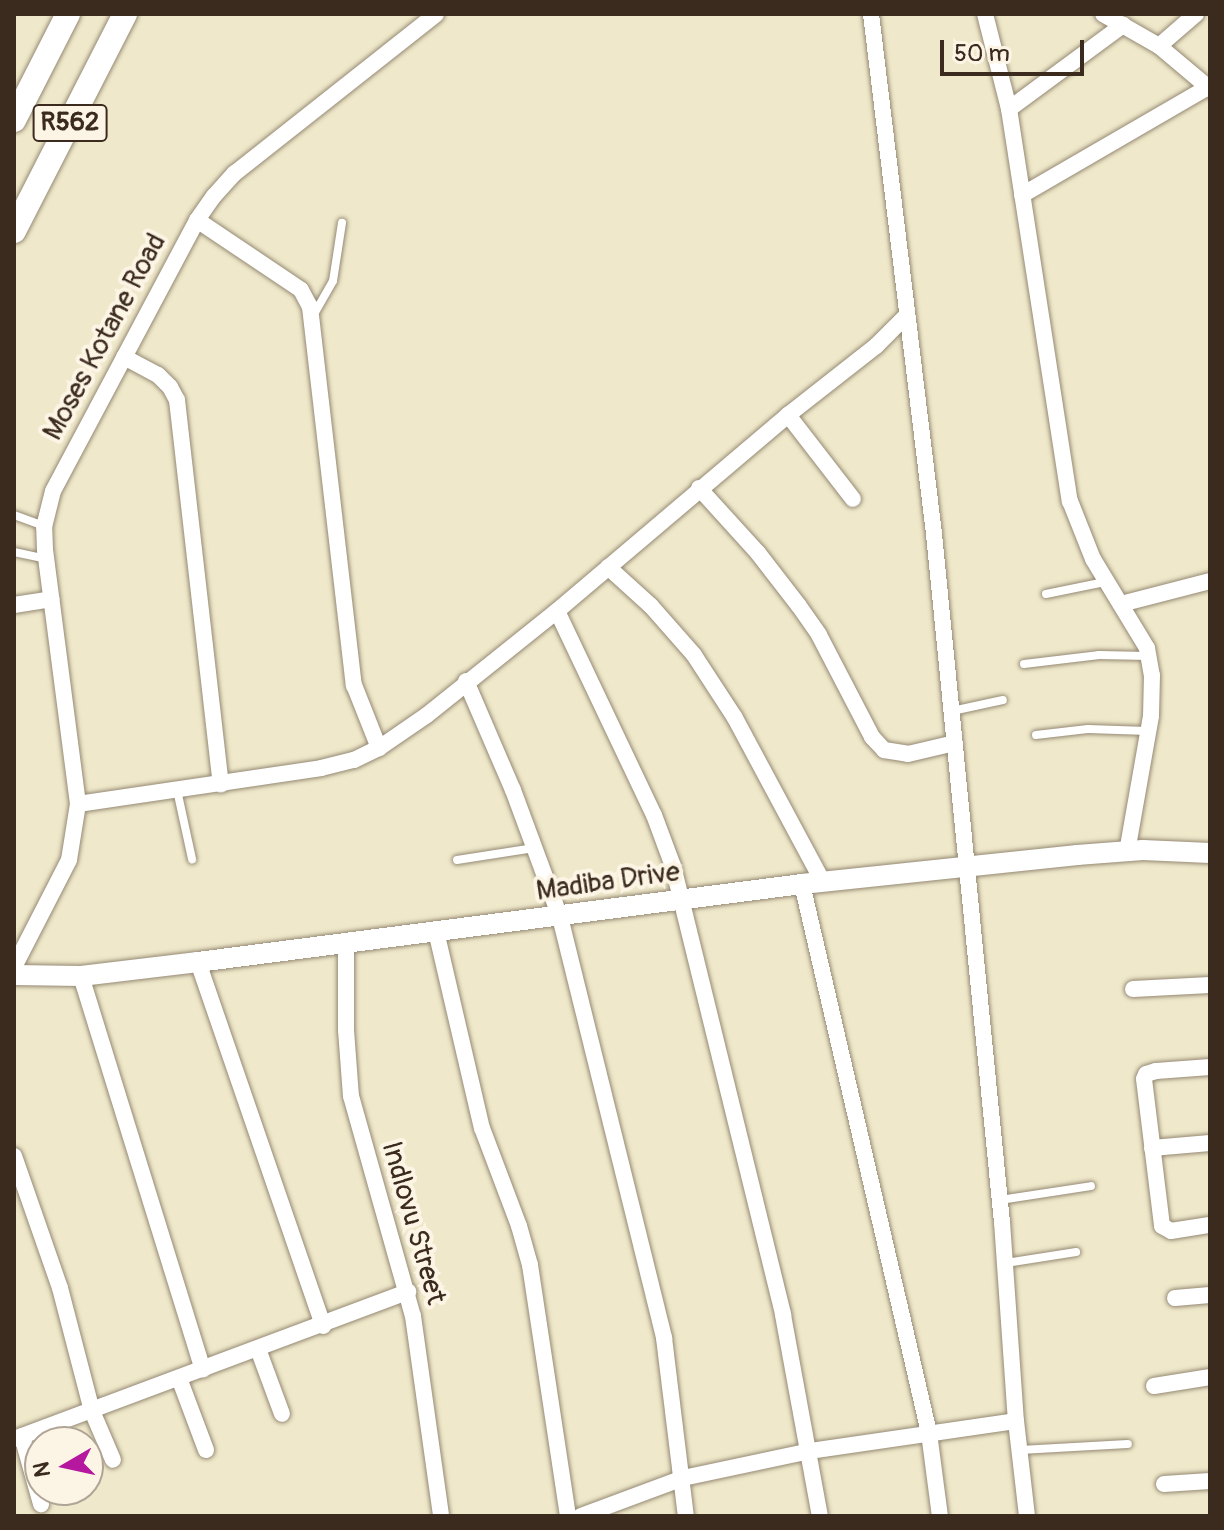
<!DOCTYPE html>
<style>
body{margin:0}
#map{position:relative;width:1224px;height:1530px;overflow:hidden;background:#efe8ca;font-family:Pangolin,sans-serif}
div>[style]{position:absolute}
.roads{filter:drop-shadow(0 0 2px #958974) drop-shadow(0 0 2px #958974)}
.service>*{height:8px;margin:-4px;padding:0 4px;transform-origin:4px;border-radius:4px;background:#fff}
.minor>*{height:16px;margin:-8px;padding:0 8px;transform-origin:8px;border-radius:8px;background:#fff}
.tertiary>*{height:20px;margin:-10px;padding:0 10px;transform-origin:10px;border-radius:10px;background:#fff}
.primary>*{height:24px;margin:-12px;padding:0 12px;transform-origin:12px;border-radius:12px;background:#fff}
span{translate:-50% -50%;white-space:nowrap;text-align:center;line-height:1.15;-webkit-text-stroke:8px #fcf5e5;paint-order:stroke}
.shield-label span{padding:2px 6px;background:#fcf5e5;border:2px solid;border-radius:6px;-webkit-text-stroke-width:0}
.shield-label{font-size:26px;color:#3b2a1e;font-weight:700}
.street-label{font-size:28px;color:#3b2a1e}
.frame{position:absolute;inset:0;border:16px solid #3b2a1e;pointer-events:none}
.north{position:absolute;left:24px;top:1426px;width:80px;height:80px;box-sizing:border-box;background:#fcf5e5;border:2px solid #afa495;border-radius:50%;rotate:261deg;font-size:22px;font-weight:700;line-height:32px;text-align:center;color:#3b2a1e}
.north::after{content:'';display:block;margin:auto;width:28px;height:36px;background:#b5179e;clip-path:polygon(50% 0,100% 100%,50% 72%,0 100%)}
.scale{position:absolute;left:940px;top:40px;width:144px;height:36px;box-sizing:border-box;border:4px solid #3b2a1e;border-top:0;padding-left:10px;font-size:24px;line-height:28px;white-space:nowrap;color:#3b2a1e;-webkit-text-stroke:6px #fcf5e5;paint-order:stroke}
</style>
<div id="map">
<div class="roads">
<div class="service">
<i style="left:313px;top:316px;width:40px;rotate:-60.3deg"></i>
<i style="left:333px;top:281px;width:59px;rotate:-81.2deg"></i>
<i style="left:14px;top:515px;width:32px;rotate:20deg"></i>
<i style="left:14px;top:552px;width:33px;rotate:12deg"></i>
<i style="left:1046px;top:594px;width:60px;rotate:-11.5deg"></i>
<i style="left:1024px;top:664px;width:76px;rotate:-6.8deg"></i>
<i style="left:1099px;top:655px;width:49px;rotate:1.2deg"></i>
<i style="left:952px;top:711px;width:52px;rotate:-12.2deg"></i>
<i style="left:1036px;top:735px;width:52px;rotate:-6.6deg"></i>
<i style="left:1088px;top:729px;width:60px;rotate:1.9deg"></i>
<i style="left:177px;top:790px;width:71px;rotate:77.7deg"></i>
<i style="left:457px;top:860px;width:78px;rotate:-8.9deg"></i>
<i style="left:1000px;top:1200px;width:92px;rotate:-8.7deg"></i>
<i style="left:1006px;top:1263px;width:71px;rotate:-8.9deg"></i>
<i style="left:1020px;top:1450px;width:108px;rotate:-3.2deg"></i>
</div>
<div class="minor">
<i style="left:871px;top:14px;width:524px;rotate:83.09deg"></i>
<i style="left:934px;top:534px;width:691px;rotate:84.36deg"></i>
<i style="left:1002px;top:1222px;width:199px;rotate:86deg"></i>
<i style="left:1016px;top:1421px;width:96px;rotate:83.4deg"></i>
<i style="left:985px;top:14px;width:98px;rotate:75.8deg"></i>
<i style="left:1009px;top:109px;width:397px;rotate:81.2deg"></i>
<i style="left:1070px;top:501px;width:62px;rotate:68.4deg"></i>
<i style="left:1093px;top:559px;width:104px;rotate:58.8deg"></i>
<i style="left:1147px;top:648px;width:27px;rotate:80deg"></i>
<i style="left:1152px;top:675px;width:41px;rotate:91.4deg"></i>
<i style="left:1151px;top:716px;width:138px;rotate:100deg"></i>
<i style="left:1103px;top:14px;width:64px;rotate:29.7deg"></i>
<i style="left:1159px;top:46px;width:67px;rotate:40.1deg"></i>
<i style="left:1159px;top:46px;width:49px;rotate:-40.9deg"></i>
<i style="left:1009px;top:109px;width:142px;rotate:-36.4deg"></i>
<i style="left:1022px;top:195px;width:215px;rotate:-30.1deg"></i>
<i style="left:197px;top:220px;width:125px;rotate:33.9deg"></i>
<i style="left:301px;top:290px;width:19px;rotate:62deg"></i>
<i style="left:310px;top:307px;width:381px;rotate:83.4deg"></i>
<i style="left:354px;top:685px;width:68px;rotate:68.4deg"></i>
<i style="left:124px;top:357px;width:38px;rotate:28deg"></i>
<i style="left:158px;top:375px;width:17px;rotate:45deg"></i>
<i style="left:170px;top:387px;width:15px;rotate:62deg"></i>
<i style="left:177px;top:400px;width:387px;rotate:83.5deg"></i>
<i style="left:788px;top:415px;width:106px;rotate:52.3deg"></i>
<i style="left:699px;top:488px;width:88px;rotate:47.8deg"></i>
<i style="left:758px;top:553px;width:67px;rotate:52.3deg"></i>
<i style="left:799px;top:606px;width:35px;rotate:55deg"></i>
<i style="left:819px;top:635px;width:115px;rotate:62.5deg"></i>
<i style="left:872px;top:737px;width:18px;rotate:47deg"></i>
<i style="left:884px;top:750px;width:24px;rotate:9deg"></i>
<i style="left:908px;top:754px;width:48px;rotate:-13.2deg"></i>
<i style="left:608px;top:567px;width:58px;rotate:42.2deg"></i>
<i style="left:651px;top:606px;width:65px;rotate:48.7deg"></i>
<i style="left:694px;top:655px;width:75px;rotate:56.9deg"></i>
<i style="left:735px;top:718px;width:186px;rotate:61.8deg"></i>
<i style="left:1121px;top:604px;width:92px;rotate:-14.5deg"></i>
<i style="left:14px;top:605px;width:38px;rotate:-9deg"></i>
<i style="left:557px;top:611px;width:226px;rotate:64.6deg"></i>
<i style="left:654px;top:815px;width:54px;rotate:69.6deg"></i>
<i style="left:673px;top:866px;width:462px;rotate:76.2deg"></i>
<i style="left:783px;top:1315px;width:204px;rotate:79.6deg"></i>
<i style="left:466px;top:681px;width:119px;rotate:66.7deg"></i>
<i style="left:513px;top:790px;width:135px;rotate:69.7deg"></i>
<i style="left:560px;top:917px;width:434px;rotate:76.1deg"></i>
<i style="left:664px;top:1338px;width:179px;rotate:83deg"></i>
<i style="left:78px;top:804px;width:246px;rotate:-8.4deg"></i>
<i style="left:321px;top:768px;width:34px;rotate:-14deg"></i>
<i style="left:354px;top:760px;width:28px;rotate:-26deg"></i>
<i style="left:379px;top:748px;width:58px;rotate:-34.5deg"></i>
<i style="left:427px;top:715px;width:166px;rotate:-38.7deg"></i>
<i style="left:557px;top:611px;width:303px;rotate:-40.3deg"></i>
<i style="left:788px;top:415px;width:112px;rotate:-38.1deg"></i>
<i style="left:876px;top:346px;width:44px;rotate:-45deg"></i>
<i style="left:802px;top:884px;width:563px;rotate:76.97deg"></i>
<i style="left:929px;top:1433px;width:84px;rotate:82.5deg"></i>
<i style="left:436px;top:931px;width:202px;rotate:76.9deg"></i>
<i style="left:482px;top:1128px;width:105px;rotate:69.3deg"></i>
<i style="left:519px;top:1226px;width:41px;rotate:74.2deg"></i>
<i style="left:530px;top:1265px;width:254px;rotate:81.4deg"></i>
<i style="left:346px;top:944px;width:86px;rotate:90deg"></i>
<i style="left:346px;top:1030px;width:66px;rotate:85.7deg"></i>
<i style="left:351px;top:1096px;width:229px;rotate:74.3deg"></i>
<i style="left:413px;top:1316px;width:202px;rotate:82deg"></i>
<i style="left:198px;top:962px;width:385px;rotate:71deg"></i>
<i style="left:14px;top:967px;width:120px;rotate:-62.8deg"></i>
<i style="left:69px;top:860px;width:57px;rotate:-80.9deg"></i>
<i style="left:78px;top:804px;width:256px;rotate:-97.4deg"></i>
<i style="left:45px;top:550px;width:23px;rotate:-92deg"></i>
<i style="left:44px;top:527px;width:37px;rotate:-76deg"></i>
<i style="left:53px;top:491px;width:307px;rotate:-62deg"></i>
<i style="left:197px;top:220px;width:29px;rotate:-55deg"></i>
<i style="left:214px;top:196px;width:31px;rotate:-48deg"></i>
<i style="left:235px;top:173px;width:256px;rotate:-38.3deg"></i>
<i style="left:81px;top:976px;width:412px;rotate:72.8deg"></i>
<i style="left:1133px;top:989px;width:77px;rotate:-3deg"></i>
<i style="left:1210px;top:1067px;width:54px;rotate:175.8deg"></i>
<i style="left:1156px;top:1071px;width:10px;rotate:163deg"></i>
<i style="left:1146px;top:1074px;width:5px;rotate:112deg"></i>
<i style="left:1144px;top:1079px;width:148px;rotate:83deg"></i>
<i style="left:1162px;top:1226px;width:10px;rotate:29deg"></i>
<i style="left:1171px;top:1231px;width:39px;rotate:-9deg"></i>
<i style="left:1152px;top:1148px;width:58px;rotate:-4.9deg"></i>
<i style="left:14px;top:1156px;width:140px;rotate:70.8deg"></i>
<i style="left:60px;top:1288px;width:127px;rotate:75.4deg"></i>
<i style="left:92px;top:1411px;width:53px;rotate:66.8deg"></i>
<i style="left:1175px;top:1298px;width:35px;rotate:-5deg"></i>
<i style="left:258px;top:1349px;width:69px;rotate:69.7deg"></i>
<i style="left:179px;top:1378px;width:77px;rotate:69.4deg"></i>
<i style="left:1154px;top:1386px;width:57px;rotate:-9.1deg"></i>
<i style="left:22px;top:1436px;width:71px;rotate:74.4deg"></i>
<i style="left:14px;top:1439px;width:421px;rotate:-20.5deg"></i>
<i style="left:1164px;top:1484px;width:46px;rotate:-3.7deg"></i>
<i style="left:581px;top:1516px;width:109px;rotate:-20.4deg"></i>
<i style="left:683px;top:1478px;width:130px;rotate:-12deg"></i>
<i style="left:810px;top:1451px;width:208px;rotate:-8.3deg"></i>
</div>
<div class="tertiary">
<i style="left:14px;top:975px;width:67px;rotate:0.9deg"></i>
<i style="left:81px;top:976px;width:118px;rotate:-6.8deg"></i>
<i style="left:198px;top:962px;width:609px;rotate:-7.36deg"></i>
<i style="left:802px;top:884px;width:277px;rotate:-6deg"></i>
<i style="left:1077px;top:855px;width:66px;rotate:-4.3deg"></i>
<i style="left:1143px;top:850px;width:67px;rotate:2.6deg"></i>
</div>
<div class="primary">
<i style="left:14px;top:120px;width:119px;rotate:-63deg"></i>
<i style="left:14px;top:231px;width:244px;rotate:-62.9deg"></i>
</div>
</div>
<div class="shield-label">
<span style="left:70px;top:123px">R562</span>
</div>
<div class="street-label">
<span style="left:105px;top:337px;rotate:-62deg">Moses Kotane Road</span>
<span style="left:608px;top:882px;rotate:-8deg">Madiba Drive</span>
<span style="left:413px;top:1223px;rotate:74deg">Indlovu Street</span>
</div>
<div class="frame"></div>
<div class="north">N</div>
<div class="scale">50 m</div>
</div>
